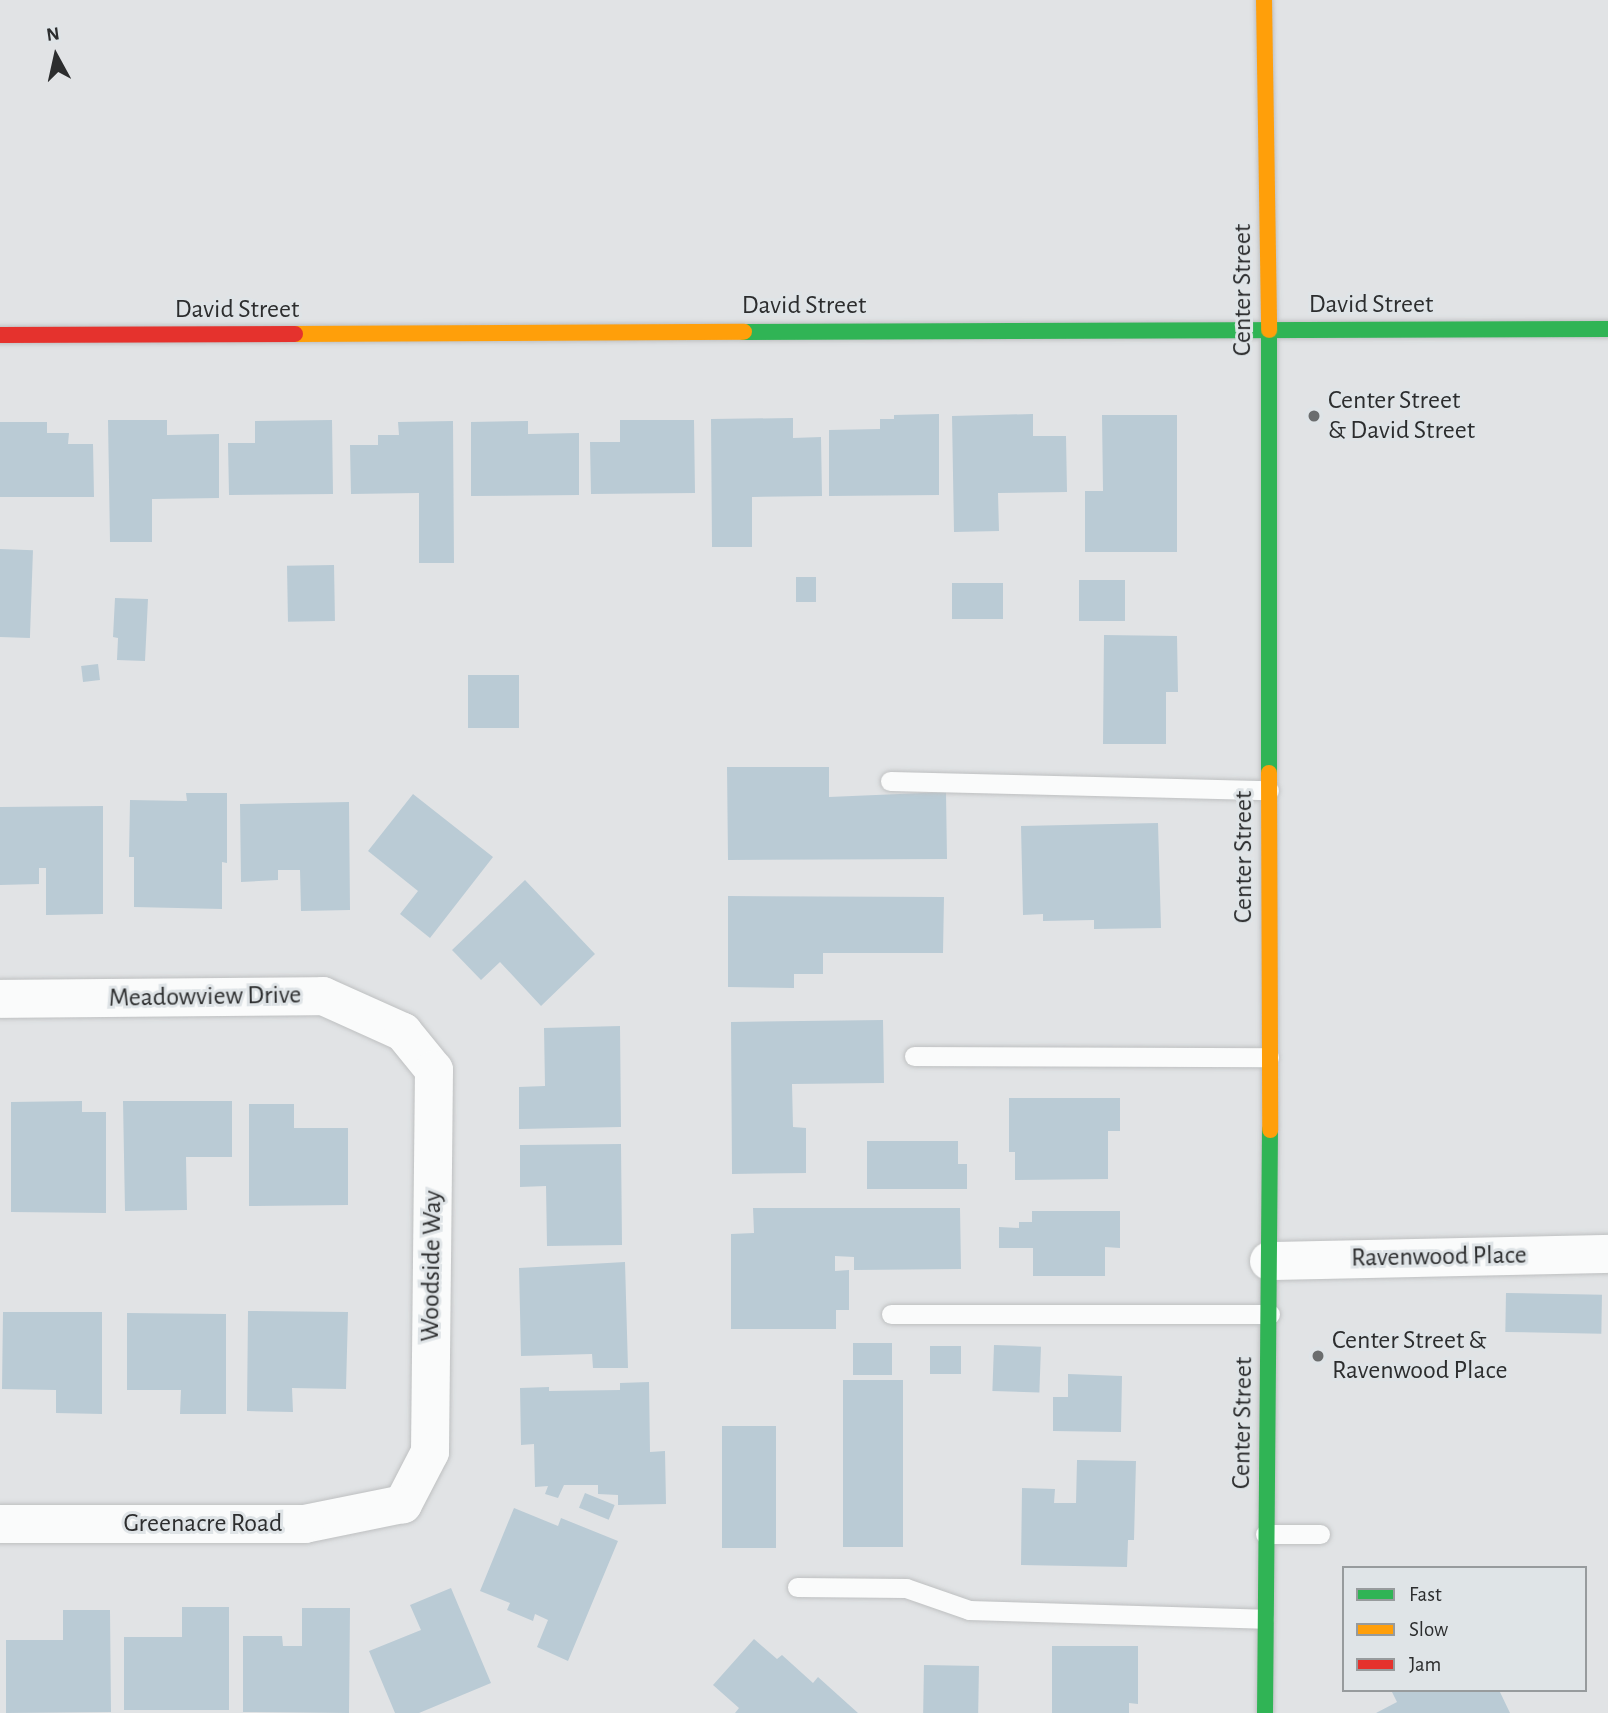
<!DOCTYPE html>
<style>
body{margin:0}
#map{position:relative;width:1608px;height:1713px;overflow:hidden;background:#e1e3e5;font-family:"Alegreya Sans",sans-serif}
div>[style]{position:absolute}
.building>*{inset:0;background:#bacbd5;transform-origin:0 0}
.roads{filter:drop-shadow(0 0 2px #bec0c1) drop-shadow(0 0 2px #bec0c1)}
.lane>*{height:19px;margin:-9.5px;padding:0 9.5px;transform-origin:9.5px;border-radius:9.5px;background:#fafbfb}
.street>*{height:38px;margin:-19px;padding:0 19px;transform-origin:19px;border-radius:19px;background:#fafbfb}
.fast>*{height:16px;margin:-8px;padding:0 8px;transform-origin:8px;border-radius:8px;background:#30b455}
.slow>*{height:16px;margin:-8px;padding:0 8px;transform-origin:8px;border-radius:8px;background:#ff9f0a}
.jam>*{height:16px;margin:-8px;padding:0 8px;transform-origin:8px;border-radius:8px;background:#e5322d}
.dots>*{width:19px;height:19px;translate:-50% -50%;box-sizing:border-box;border:4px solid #dfe4e7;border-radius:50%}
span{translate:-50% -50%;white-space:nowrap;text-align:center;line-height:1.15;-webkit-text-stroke:6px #dfe4e7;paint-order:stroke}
.street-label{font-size:26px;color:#2c2d2e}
.poi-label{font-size:26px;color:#2c2d2e}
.left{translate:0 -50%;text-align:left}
.legend{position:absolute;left:1342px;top:1566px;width:245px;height:126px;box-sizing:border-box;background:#dfe4e7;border:2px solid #979b9d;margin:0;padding:9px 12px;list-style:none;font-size:21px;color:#2c2d2e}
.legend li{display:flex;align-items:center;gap:14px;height:35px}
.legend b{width:35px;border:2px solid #979b9d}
.north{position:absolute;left:21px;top:21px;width:70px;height:70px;-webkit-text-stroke:5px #dfe4e7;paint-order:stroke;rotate:352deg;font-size:19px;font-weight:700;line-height:28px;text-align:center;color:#2c2d2e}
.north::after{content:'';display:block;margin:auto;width:24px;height:32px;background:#2c2d2e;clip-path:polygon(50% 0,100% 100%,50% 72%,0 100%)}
</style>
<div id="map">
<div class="building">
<i style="clip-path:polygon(939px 414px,939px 495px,829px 496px,829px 430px,880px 429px,880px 419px,894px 419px,894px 415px)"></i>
<i style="clip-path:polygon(1033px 414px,1033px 436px,1066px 436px,1067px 492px,998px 493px,999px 531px,954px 532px,952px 416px)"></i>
<i style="clip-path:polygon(1102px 415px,1177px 415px,1177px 552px,1085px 552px,1085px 491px,1103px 491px)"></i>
<i style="clip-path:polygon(793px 418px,793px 438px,821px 437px,822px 496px,752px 497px,752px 547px,712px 547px,711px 419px)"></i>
<i style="clip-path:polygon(108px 420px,167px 420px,167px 435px,219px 434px,219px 498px,152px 499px,152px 542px,110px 542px)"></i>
<i style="clip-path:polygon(332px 420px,333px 494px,229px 495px,228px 443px,255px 443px,255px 421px)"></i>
<i style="clip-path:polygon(620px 420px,694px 420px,695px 493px,591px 494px,590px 442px,620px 442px)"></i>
<i style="clip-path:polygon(453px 421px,454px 563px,419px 563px,419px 493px,351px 494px,350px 445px,378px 445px,378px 435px,399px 435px,398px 422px)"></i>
<i style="clip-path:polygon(528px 421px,528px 434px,579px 433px,579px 495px,471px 496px,471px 422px)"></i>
<i style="clip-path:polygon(0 422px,47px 422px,47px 433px,69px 433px,68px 444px,93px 444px,94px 497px,0 497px)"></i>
<i style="left:0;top:549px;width:33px;height:88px;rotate:2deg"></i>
<i style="left:334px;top:565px;width:56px;height:47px;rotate:89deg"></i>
<i style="left:796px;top:577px;width:20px;height:25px"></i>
<i style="left:1079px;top:580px;width:46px;height:41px"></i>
<i style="left:952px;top:583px;width:51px;height:36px"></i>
<i style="clip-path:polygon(115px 598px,148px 599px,145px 661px,117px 660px,118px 638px,113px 637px)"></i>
<i style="clip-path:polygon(1104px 635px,1177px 636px,1178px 692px,1166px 692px,1166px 744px,1103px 744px)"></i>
<i style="left:98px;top:664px;width:16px;height:17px;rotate:83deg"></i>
<i style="left:468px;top:675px;width:51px;height:53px"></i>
<i style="clip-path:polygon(727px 767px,829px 767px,829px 797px,946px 792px,947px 859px,728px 860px)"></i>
<i style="clip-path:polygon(186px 793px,227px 793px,227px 863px,222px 862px,222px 909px,134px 907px,134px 857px,129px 857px,130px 800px,187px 801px)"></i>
<i style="clip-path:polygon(413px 794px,493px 857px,430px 938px,400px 914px,418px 891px,368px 851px)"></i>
<i style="clip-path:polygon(349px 802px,350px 910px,301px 911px,300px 870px,278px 870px,278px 880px,241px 882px,240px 804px)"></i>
<i style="clip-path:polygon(103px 806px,103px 914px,46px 915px,46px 868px,39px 868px,39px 884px,0 885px,0 807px)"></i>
<i style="clip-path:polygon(1158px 823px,1161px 928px,1094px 929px,1094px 920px,1043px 921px,1043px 914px,1023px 915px,1021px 826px)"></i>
<i style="clip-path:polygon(525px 880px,595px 954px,541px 1006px,500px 962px,481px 980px,452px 950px)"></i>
<i style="clip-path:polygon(728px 896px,944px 897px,943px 953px,823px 953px,823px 974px,794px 974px,794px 988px,728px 987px)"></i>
<i style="clip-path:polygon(883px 1020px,884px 1083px,792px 1084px,793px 1127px,806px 1128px,806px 1173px,732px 1174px,731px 1022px)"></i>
<i style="clip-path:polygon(620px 1026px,621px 1127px,519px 1129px,519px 1087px,545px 1086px,544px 1028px)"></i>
<i style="clip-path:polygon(1009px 1098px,1120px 1098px,1120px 1131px,1108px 1131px,1108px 1179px,1015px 1180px,1015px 1152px,1009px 1152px)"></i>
<i style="clip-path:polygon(82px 1101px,82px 1112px,106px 1112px,106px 1213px,11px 1212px,11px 1102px)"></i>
<i style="clip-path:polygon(123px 1101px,232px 1101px,232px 1157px,186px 1157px,187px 1210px,125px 1211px)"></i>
<i style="clip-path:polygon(249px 1104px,294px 1104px,294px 1128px,348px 1128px,348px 1205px,249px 1206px)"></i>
<i style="clip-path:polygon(867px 1141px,958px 1141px,958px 1164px,967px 1164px,967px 1189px,867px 1189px)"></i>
<i style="clip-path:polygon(621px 1144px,622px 1245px,547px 1246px,546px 1186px,520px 1187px,520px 1145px)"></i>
<i style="clip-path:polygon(753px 1208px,960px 1208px,961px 1269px,854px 1270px,854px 1257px,835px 1256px,835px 1271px,849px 1270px,849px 1310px,836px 1310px,836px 1329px,731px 1329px,731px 1234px,754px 1233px)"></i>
<i style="clip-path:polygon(1032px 1211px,1120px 1211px,1120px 1248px,1105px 1247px,1105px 1276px,1033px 1276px,1033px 1248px,999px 1248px,999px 1227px,1019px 1228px,1019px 1222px,1032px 1222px)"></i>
<i style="clip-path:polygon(625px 1262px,628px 1368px,593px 1368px,592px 1354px,521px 1356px,519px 1268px)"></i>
<i style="left:1506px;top:1293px;width:96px;height:39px;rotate:1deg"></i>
<i style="clip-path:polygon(248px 1311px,348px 1312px,346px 1389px,292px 1388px,293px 1412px,247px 1411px)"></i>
<i style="clip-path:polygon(3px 1312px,102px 1312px,102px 1414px,56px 1413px,56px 1390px,2px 1389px)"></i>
<i style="clip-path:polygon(127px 1313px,226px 1314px,226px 1414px,180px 1414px,181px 1390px,127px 1390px)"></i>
<i style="left:853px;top:1343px;width:39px;height:32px"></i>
<i style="left:994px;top:1345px;width:47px;height:46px;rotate:2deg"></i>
<i style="left:930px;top:1346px;width:31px;height:28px"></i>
<i style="clip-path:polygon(1068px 1374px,1122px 1376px,1121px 1432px,1053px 1431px,1053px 1397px,1068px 1397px)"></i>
<i style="left:903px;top:1380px;width:167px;height:60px;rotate:90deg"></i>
<i style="clip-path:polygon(649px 1382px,650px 1452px,665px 1451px,666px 1504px,618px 1505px,618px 1495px,598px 1494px,598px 1485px,564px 1485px,558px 1498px,545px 1494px,548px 1486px,535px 1487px,534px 1444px,521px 1445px,520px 1388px,549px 1387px,549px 1391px,620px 1390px,620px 1383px)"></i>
<i style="left:722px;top:1426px;width:54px;height:122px"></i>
<i style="clip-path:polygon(1077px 1460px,1136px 1461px,1134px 1540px,1128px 1540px,1127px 1567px,1021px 1565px,1022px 1488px,1055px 1489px,1054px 1503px,1076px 1503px)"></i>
<i style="left:585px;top:1493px;width:32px;height:16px;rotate:22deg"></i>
<i style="clip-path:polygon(514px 1508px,558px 1526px,561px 1518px,618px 1541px,568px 1661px,537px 1647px,548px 1620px,535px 1614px,533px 1621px,507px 1610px,510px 1603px,480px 1591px)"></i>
<i style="clip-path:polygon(451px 1588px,491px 1683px,419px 1713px,395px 1713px,369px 1651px,421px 1630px,410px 1605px)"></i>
<i style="clip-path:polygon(182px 1607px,229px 1607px,229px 1710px,124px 1710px,124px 1637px,182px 1637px)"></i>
<i style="clip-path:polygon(302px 1608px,350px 1608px,349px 1713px,243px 1712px,243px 1636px,282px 1636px,283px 1646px,302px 1646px)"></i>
<i style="clip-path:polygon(63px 1610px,110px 1610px,111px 1712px,6px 1713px,6px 1640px,63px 1640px)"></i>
<i style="clip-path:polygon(754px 1639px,777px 1659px,782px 1655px,813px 1683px,818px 1677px,858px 1713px,735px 1713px,739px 1708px,713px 1685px)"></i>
<i style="clip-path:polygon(1052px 1646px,1138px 1646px,1138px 1704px,1129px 1703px,1129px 1713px,1052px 1713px)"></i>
<i style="left:924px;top:1665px;width:55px;height:48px;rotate:1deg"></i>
<i style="clip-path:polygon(1391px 1690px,1499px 1690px,1510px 1713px,1376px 1713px,1397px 1702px)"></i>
</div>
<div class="roads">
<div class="lane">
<i style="left:890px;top:781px;width:379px;rotate:1.4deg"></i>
<i style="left:914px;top:1056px;width:355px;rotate:0.2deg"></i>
<i style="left:891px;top:1314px;width:379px"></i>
<i style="left:1265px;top:1534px;width:55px"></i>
<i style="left:797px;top:1587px;width:109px;rotate:0.5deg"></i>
<i style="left:906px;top:1588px;width:67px;rotate:19.2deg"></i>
<i style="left:969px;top:1610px;width:295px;rotate:1.7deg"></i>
</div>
<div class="street">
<i style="left:0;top:999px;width:323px;rotate:-0.5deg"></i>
<i style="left:323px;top:996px;width:88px;rotate:24.2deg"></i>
<i style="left:403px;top:1032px;width:49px;rotate:50.8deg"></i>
<i style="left:434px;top:1070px;width:382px;rotate:90.6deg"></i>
<i style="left:430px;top:1452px;width:59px;rotate:117.4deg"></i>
<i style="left:403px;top:1504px;width:100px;rotate:168.5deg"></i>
<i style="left:305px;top:1524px;width:305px;rotate:180deg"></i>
<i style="left:1269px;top:1261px;width:339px;rotate:-1.2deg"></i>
</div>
<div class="fast">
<i style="left:1269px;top:330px;width:443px;rotate:90deg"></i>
<i style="left:744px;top:332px;width:864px;rotate:-0.2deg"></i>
<i style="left:1265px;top:1713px;width:583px;rotate:-89.51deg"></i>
</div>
<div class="slow">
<i style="left:1264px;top:0;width:330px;rotate:89.1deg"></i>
<i style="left:295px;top:334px;width:449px;rotate:-0.3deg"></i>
<i style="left:1269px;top:773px;width:357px;rotate:89.8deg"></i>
</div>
<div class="jam">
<i style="left:0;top:335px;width:295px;rotate:-0.2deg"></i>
</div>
</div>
<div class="dots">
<i style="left:1314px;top:416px;background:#6b6d6e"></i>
<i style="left:1318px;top:1356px;background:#6b6d6e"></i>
</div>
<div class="street-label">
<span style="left:1243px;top:290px;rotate:-90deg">Center Street</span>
<span style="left:1371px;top:305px">David Street</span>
<span style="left:804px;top:306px">David Street</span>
<span style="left:237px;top:310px">David Street</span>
<span style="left:1244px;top:857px;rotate:-90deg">Center Street</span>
<span style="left:205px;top:997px;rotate:-1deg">Meadowview Drive</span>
<span style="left:1439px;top:1257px;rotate:-1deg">Ravenwood Place</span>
<span style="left:432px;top:1266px;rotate:-89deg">Woodside Way</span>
<span style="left:1243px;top:1423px;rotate:-89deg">Center Street</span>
<span style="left:203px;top:1524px">Greenacre Road</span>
</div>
<div class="poi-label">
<span class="left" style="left:1328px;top:416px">Center Street<br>&amp; David Street</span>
<span class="left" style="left:1332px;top:1356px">Center Street &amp;<br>Ravenwood Place</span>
</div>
<ul class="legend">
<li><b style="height:9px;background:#30b455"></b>Fast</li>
<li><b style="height:9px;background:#ff9f0a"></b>Slow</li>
<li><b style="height:9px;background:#e5322d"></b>Jam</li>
</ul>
<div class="north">N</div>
</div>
